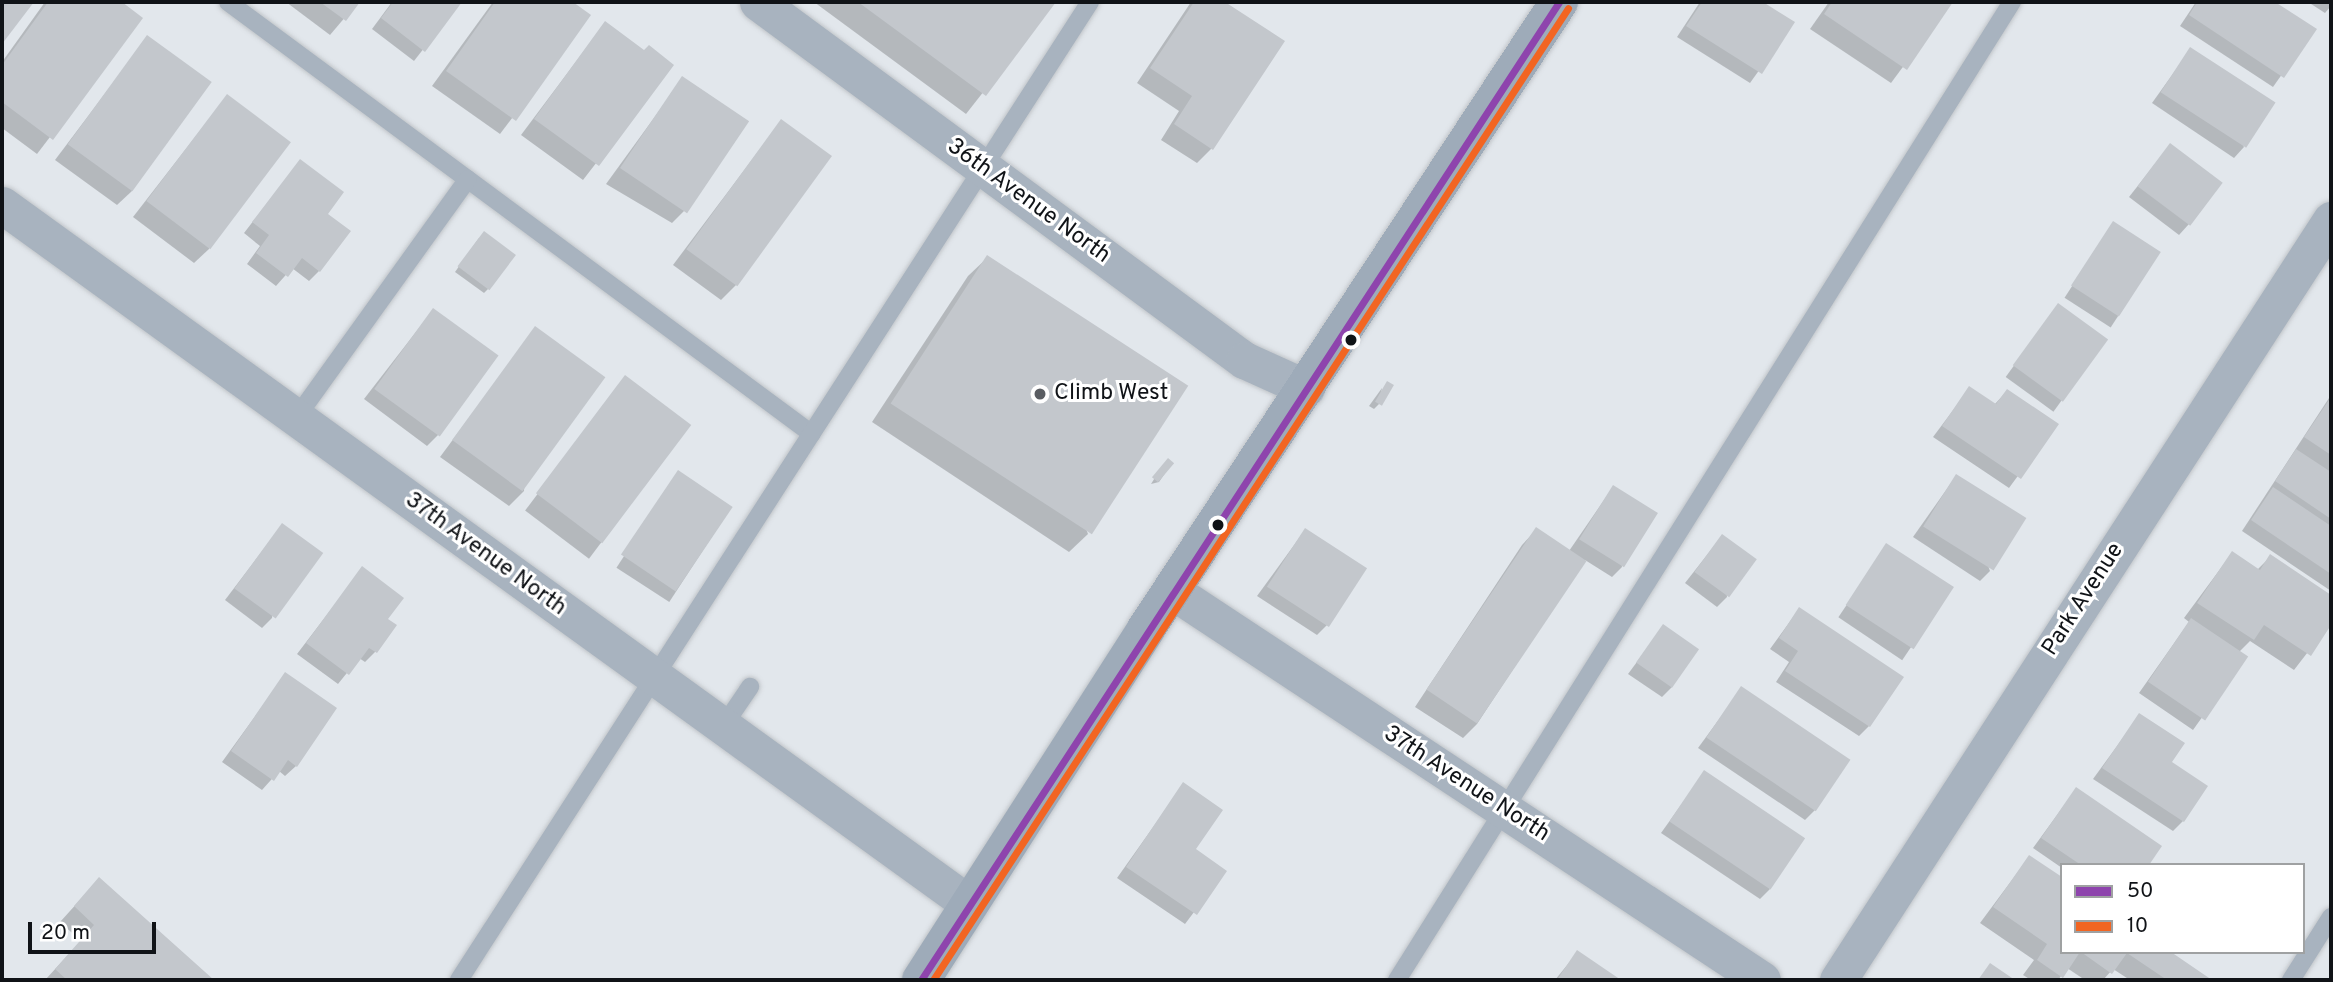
<!DOCTYPE html>
<style>
body{margin:0}
#map{position:relative;width:2333px;height:982px;overflow:hidden;background:#e2e7ec;font-family:Overpass,sans-serif}
div>[style]{position:absolute}
.shadow>*{inset:0;background:#0003;transform-origin:0 0}
.building>*{inset:0;background:#c3c7cc;transform-origin:0 0}
.roads{filter:drop-shadow(0 0 2px #c1c5c9) drop-shadow(0 0 2px #c1c5c9)}
.lane>*{height:18px;margin:-9px;padding:0 9px;transform-origin:9px;border-radius:9px;background:#a8b3bf}
.street>*{height:37px;margin:-18.5px;padding:0 18.5px;transform-origin:18.5px;border-radius:18.5px;background:#a8b3bf}
.primary>*{height:38px;margin:-19px;padding:0 19px;transform-origin:19px;border-radius:19px;background:#9eabb9}
.bus-1>*{height:7px;margin:-3.5px;padding:0 3.5px;transform-origin:3.5px;border-radius:3.5px;background:#8e44ad}
.bus-2>*{height:7px;margin:-3.5px;padding:0 3.5px;transform-origin:3.5px;border-radius:3.5px;background:#f26522}
.dots>*{width:19px;height:19px;translate:-50% -50%;box-sizing:border-box;border:4px solid #fff;border-radius:50%}
span{translate:-50% -50%;white-space:nowrap;text-align:center;line-height:1.15;-webkit-text-stroke:6px #fff;paint-order:stroke}
.street-label{font-size:23px;color:#101317}
.poi-label{font-size:23px;color:#101317}
.left{translate:0 -50%;text-align:left}
.frame{position:absolute;inset:0;border:4px solid #101317;pointer-events:none}
.legend{position:absolute;left:2060px;top:863px;width:245px;height:91px;box-sizing:border-box;background:#fff;border:2px solid #9fa1a2;margin:0;padding:9px 12px;list-style:none;font-size:21px;color:#101317}
.legend li{display:flex;align-items:center;gap:14px;height:35px}
.legend b{width:35px;border:2px solid #9fa1a2}
.scale{position:absolute;left:28px;top:922px;width:128px;height:32px;box-sizing:border-box;border:4px solid #101317;border-top:0;padding-left:9px;font-size:21px;line-height:24px;white-space:nowrap;color:#101317;-webkit-text-stroke:5px #fff;paint-order:stroke}
</style>
<div id="map">
<div class="shadow">
<i style="clip-path:polygon(45px 2px,119px 2px,141px 18px,37px 154px,2px 128px,2px 62px)"></i>
<i style="clip-path:polygon(286px 2px,358px 2px,330px 35px)"></i>
<i style="clip-path:polygon(392px 2px,460px 2px,414px 61px,372px 29px)"></i>
<i style="clip-path:polygon(493px 2px,568px 2px,589px 16px,500px 134px,432px 86px)"></i>
<i style="clip-path:polygon(814px 2px,1054px 2px,966px 114px)"></i>
<i style="clip-path:polygon(1191px 2px,1222px 2px,1282px 41px,1211px 149px,1197px 163px,1161px 140px,1179px 111px,1137px 83px)"></i>
<i style="clip-path:polygon(1700px 2px,1760px 2px,1793px 23px,1750px 83px,1677px 37px)"></i>
<i style="clip-path:polygon(1829px 2px,1951px 2px,1891px 83px,1810px 29px)"></i>
<i style="clip-path:polygon(2196px 2px,2272px 2px,2314px 29px,2273px 87px,2180px 26px)"></i>
<i style="clip-path:polygon(2308px 2px,2331px 2px,2331px 6px,2325px 13px)"></i>
<i style="clip-path:polygon(605px 23px,644px 52px,672px 65px,583px 180px,521px 135px)"></i>
<i style="clip-path:polygon(147px 38px,132px 191px,117px 205px,55px 160px)"></i>
<i style="clip-path:polygon(2190px 50px,2244px 147px,2234px 158px,2152px 103px)"></i>
<i style="clip-path:polygon(683px 78px,687px 208px,672px 223px,606px 184px)"></i>
<i style="clip-path:polygon(227px 96px,209px 249px,194px 263px,133px 217px)"></i>
<i style="clip-path:polygon(781px 121px,736px 285px,721px 300px,673px 265px)"></i>
<i style="clip-path:polygon(2170px 145px,2189px 224px,2179px 235px,2129px 197px)"></i>
<i style="clip-path:polygon(300px 161px,326px 214px,319px 271px,309px 281px,292px 268px,276px 286px,247px 264px,260px 246px,244px 233px)"></i>
<i style="left:2113px;top:223px;width:55px;height:89px;rotate:33deg"></i>
<i style="clip-path:polygon(479px 238px,489px 288px,484px 293px,455px 272px)"></i>
<i style="clip-path:polygon(987px 258px,1088px 534px,1069px 552px,872px 422px,968px 276px)"></i>
<i style="left:2058px;top:305px;width:59px;height:89px;rotate:36deg"></i>
<i style="clip-path:polygon(433px 310px,438px 435px,427px 446px,364px 399px)"></i>
<i style="clip-path:polygon(535px 329px,524px 491px,509px 506px,440px 457px)"></i>
<i style="left:625px;top:378px;width:80px;height:166px;rotate:37deg"></i>
<i style="clip-path:polygon(1382px 388px,1379px 404px,1374px 409px,1369px 406px)"></i>
<i style="clip-path:polygon(1969px 389px,1994px 405px,2007px 391px,2056px 424px,2009px 488px,1933px 437px)"></i>
<i style="clip-path:polygon(2331px 395px,2331px 591px,2242px 531px)"></i>
<i style="clip-path:polygon(1172px 463px,1159px 482px,1151px 484px,1163px 465px)"></i>
<i style="left:678px;top:473px;width:63px;height:113px;rotate:33deg"></i>
<i style="clip-path:polygon(1956px 476px,1990px 571px,1980px 581px,1913px 537px)"></i>
<i style="clip-path:polygon(1613px 487px,1622px 567px,1612px 577px,1585px 560px,1477px 724px,1463px 738px,1415px 707px,1522px 545px,1536px 530px,1569px 551px)"></i>
<i style="clip-path:polygon(282px 525px,272px 618px,262px 628px,225px 600px)"></i>
<i style="clip-path:polygon(1305px 530px,1327px 625px,1317px 635px,1257px 596px)"></i>
<i style="clip-path:polygon(1722px 536px,1727px 597px,1717px 607px,1685px 583px)"></i>
<i style="left:1887px;top:545px;width:77px;height:87px;rotate:34deg"></i>
<i style="clip-path:polygon(2232px 553px,2257px 570px,2271px 556px,2331px 597px,2331px 622px,2294px 670px,2250px 641px,2238px 653px,2245px 657px,2193px 730px,2139px 693px,2189px 622px,2184px 618px)"></i>
<i style="clip-path:polygon(362px 569px,386px 619px,375px 652px,365px 662px,359px 658px,338px 684px,297px 654px)"></i>
<i style="clip-path:polygon(1799px 609px,1869px 726px,1859px 736px,1776px 682px,1789px 662px,1770px 649px)"></i>
<i style="clip-path:polygon(1663px 627px,1672px 687px,1662px 697px,1628px 674px)"></i>
<i style="clip-path:polygon(285px 675px,296px 766px,285px 776px,279px 771px,262px 790px,222px 762px)"></i>
<i style="clip-path:polygon(1742px 688px,1815px 810px,1805px 820px,1698px 748px)"></i>
<i style="clip-path:polygon(2139px 716px,2183px 821px,2173px 831px,2093px 779px)"></i>
<i style="clip-path:polygon(1704px 773px,1770px 889px,1760px 899px,1661px 833px)"></i>
<i style="clip-path:polygon(1183px 785px,1194px 850px,1225px 871px,1185px 924px,1117px 878px)"></i>
<i style="clip-path:polygon(2076px 789px,2147px 865px,2062px 865px,2062px 868px,2033px 848px)"></i>
<i style="clip-path:polygon(2029px 857px,2062px 952px,2168px 952px,2209px 980px,2130px 980px,2113px 969px,2103px 980px,2085px 980px,2067px 968px,2058px 980px,2031px 980px,2023px 975px,2034px 960px,1980px 923px)"></i>
<i style="clip-path:polygon(99px 879px,211px 980px,45px 980px,81px 941px,60px 922px)"></i>
<i style="clip-path:polygon(1577px 953px,1618px 980px,1555px 980px)"></i>
</div>
<div class="building">
<i style="clip-path:polygon(2px 2px,34px 2px,2px 44px)"></i>
<i style="clip-path:polygon(48px 2px,122px 2px,143px 18px,53px 140px,2px 102px,2px 65px)"></i>
<i style="clip-path:polygon(320px 2px,360px 2px,346px 21px)"></i>
<i style="clip-path:polygon(393px 2px,462px 2px,425px 52px,381px 18px)"></i>
<i style="clip-path:polygon(495px 2px,573px 2px,591px 15px,516px 121px,446px 71px)"></i>
<i style="clip-path:polygon(858px 2px,1056px 2px,986px 96px)"></i>
<i style="clip-path:polygon(1194px 2px,1225px 2px,1285px 41px,1213px 150px,1174px 124px,1192px 96px,1150px 68px)"></i>
<i style="clip-path:polygon(1702px 2px,1763px 2px,1795px 22px,1762px 74px,1686px 26px)"></i>
<i style="clip-path:polygon(1832px 2px,1953px 2px,1907px 70px,1824px 14px)"></i>
<i style="clip-path:polygon(2197px 2px,2275px 2px,2317px 29px,2284px 78px,2189px 15px)"></i>
<i style="clip-path:polygon(605px 21px,644px 50px,649px 45px,674px 65px,599px 166px,534px 119px)"></i>
<i style="left:147px;top:35px;width:80px;height:135px;rotate:36deg"></i>
<i style="left:2190px;top:47px;width:102px;height:54px;rotate:33deg"></i>
<i style="left:682px;top:76px;width:81px;height:111px;rotate:34deg"></i>
<i style="left:227px;top:94px;width:80px;height:134px;rotate:37deg"></i>
<i style="left:781px;top:119px;width:63px;height:161px;rotate:36deg"></i>
<i style="left:2170px;top:143px;width:66px;height:54px;rotate:37deg"></i>
<i style="clip-path:polygon(300px 159px,344px 192px,328px 214px,351px 231px,320px 272px,302px 258px,288px 277px,256px 253px,269px 235px,252px 222px)"></i>
<i style="left:2113px;top:221px;width:57px;height:77px;rotate:33deg"></i>
<i style="left:484px;top:231px;width:40px;height:44px;rotate:37deg"></i>
<i style="left:987px;top:255px;width:240px;height:177px;rotate:33deg"></i>
<i style="left:2058px;top:303px;width:62px;height:77px;rotate:36deg"></i>
<i style="left:433px;top:308px;width:81px;height:100px;rotate:36deg"></i>
<i style="left:535px;top:326px;width:87px;height:141px;rotate:36deg"></i>
<i style="left:625px;top:375px;width:83px;height:148px;rotate:37deg"></i>
<i style="left:1387px;top:381px;width:8px;height:24px;rotate:30deg"></i>
<i style="clip-path:polygon(1969px 386px,1996px 404px,2007px 389px,2059px 424px,2021px 479px,1942px 426px)"></i>
<i style="clip-path:polygon(2331px 397px,2331px 455px,2304px 437px)"></i>
<i style="clip-path:polygon(2296px 449px,2331px 472px,2331px 519px,2275px 481px)"></i>
<i style="left:1168px;top:458px;width:8px;height:25px;rotate:40deg"></i>
<i style="left:678px;top:470px;width:66px;height:102px;rotate:34deg"></i>
<i style="left:1956px;top:474px;width:83px;height:62px;rotate:32deg"></i>
<i style="left:1613px;top:485px;width:53px;height:64px;rotate:32deg"></i>
<i style="clip-path:polygon(2273px 487px,2331px 526px,2331px 574px,2251px 520px)"></i>
<i style="left:282px;top:523px;width:51px;height:81px;rotate:36deg"></i>
<i style="left:1536px;top:527px;width:61px;height:196px;rotate:34deg"></i>
<i style="left:1305px;top:528px;width:74px;height:70px;rotate:33deg"></i>
<i style="left:1722px;top:534px;width:43px;height:47px;rotate:36deg"></i>
<i style="left:1886px;top:543px;width:81px;height:74px;rotate:33deg"></i>
<i style="clip-path:polygon(2232px 551px,2260px 570px,2270px 554px,2331px 595px,2331px 625px,2311px 656px,2264px 625px,2254px 640px,2197px 603px)"></i>
<i style="clip-path:polygon(362px 566px,404px 598px,388px 619px,397px 625px,377px 653px,369px 648px,349px 675px,306px 643px)"></i>
<i style="clip-path:polygon(1799px 607px,1904px 677px,1870px 727px,1785px 671px,1798px 651px,1779px 638px)"></i>
<i style="left:2191px;top:618px;width:69px;height:77px;rotate:34deg"></i>
<i style="left:1663px;top:624px;width:44px;height:47px;rotate:35deg"></i>
<i style="clip-path:polygon(285px 672px,337px 708px,297px 767px,288px 760px,274px 781px,231px 751px)"></i>
<i style="left:1741px;top:686px;width:132px;height:62px;rotate:34deg"></i>
<i style="clip-path:polygon(2139px 713px,2185px 743px,2172px 762px,2208px 786px,2184px 822px,2102px 768px)"></i>
<i style="left:1704px;top:770px;width:122px;height:62px;rotate:34deg"></i>
<i style="clip-path:polygon(1183px 782px,1223px 810px,1196px 849px,1227px 871px,1197px 915px,1126px 867px)"></i>
<i style="clip-path:polygon(2076px 787px,2162px 846px,2149px 865px,2081px 865px,2041px 838px)"></i>
<i style="clip-path:polygon(2029px 855px,2062px 877px,2062px 952px,2080px 952px,2063px 978px,2037px 960px,2047px 944px,1993px 907px)"></i>
<i style="clip-path:polygon(99px 877px,214px 980px,67px 980px,55px 969px,94px 925px,74px 906px)"></i>
<i style="clip-path:polygon(1577px 950px,1621px 980px,1557px 980px)"></i>
<i style="clip-path:polygon(2081px 952px,2171px 952px,2212px 980px,2167px 980px,2127px 953px,2112px 974px)"></i>
<i style="clip-path:polygon(1990px 963px,2015px 980px,1978px 980px)"></i>
</div>
<div class="roads">
<div class="lane">
<i style="left:228px;top:2px;width:726px;rotate:36.49deg"></i>
<i style="left:296px;top:418px;width:294px;rotate:-54.3deg"></i>
<i style="left:722px;top:728px;width:50px;rotate:-55.7deg"></i>
<i style="left:459px;top:980px;width:1164px;rotate:-57.17deg"></i>
<i style="left:1397px;top:980px;width:1155px;rotate:-57.84deg"></i>
<i style="left:2291px;top:980px;width:75px;rotate:-57.6deg"></i>
</div>
<div class="street">
<i style="left:758px;top:2px;width:604px;rotate:36.38deg"></i>
<i style="left:1244px;top:360px;width:68px;rotate:24.3deg"></i>
<i style="left:2px;top:205px;width:1193px;rotate:35.86deg"></i>
<i style="left:1171px;top:590px;width:708px;rotate:33.42deg"></i>
<i style="left:1838px;top:980px;width:906px;rotate:-57.03deg"></i>
</div>
<div class="primary">
<i style="left:921px;top:980px;width:417px;rotate:-57.3deg"></i>
<i style="left:1146px;top:629px;width:751px;rotate:-56.63deg"></i>
</div>
</div>
<div class="bus-1">
<i style="left:921px;top:980px;width:1168px;rotate:-56.88deg"></i>
</div>
<div class="bus-2">
<i style="left:933px;top:980px;width:1161px;rotate:-56.84deg"></i>
</div>
<div class="dots">
<i style="left:1351px;top:340px;background:#101317"></i>
<i style="left:1040px;top:394px;background:#5a5d62"></i>
<i style="left:1218px;top:525px;background:#101317"></i>
</div>
<div class="street-label">
<span style="left:1028px;top:202px;rotate:36deg">36th Avenue North</span>
<span style="left:485px;top:555px;rotate:36deg">37th Avenue North</span>
<span style="left:2084px;top:600px;rotate:-57deg">Park Avenue</span>
<span style="left:1466px;top:785px;rotate:33deg">37th Avenue North</span>
</div>
<div class="poi-label">
<span class="left" style="left:1054px;top:394px">Climb West</span>
</div>
<div class="frame"></div>
<ul class="legend">
<li><b style="height:9px;background:#8e44ad"></b>50</li>
<li><b style="height:9px;background:#f26522"></b>10</li>
</ul>
<div class="scale">20 m</div>
</div>
